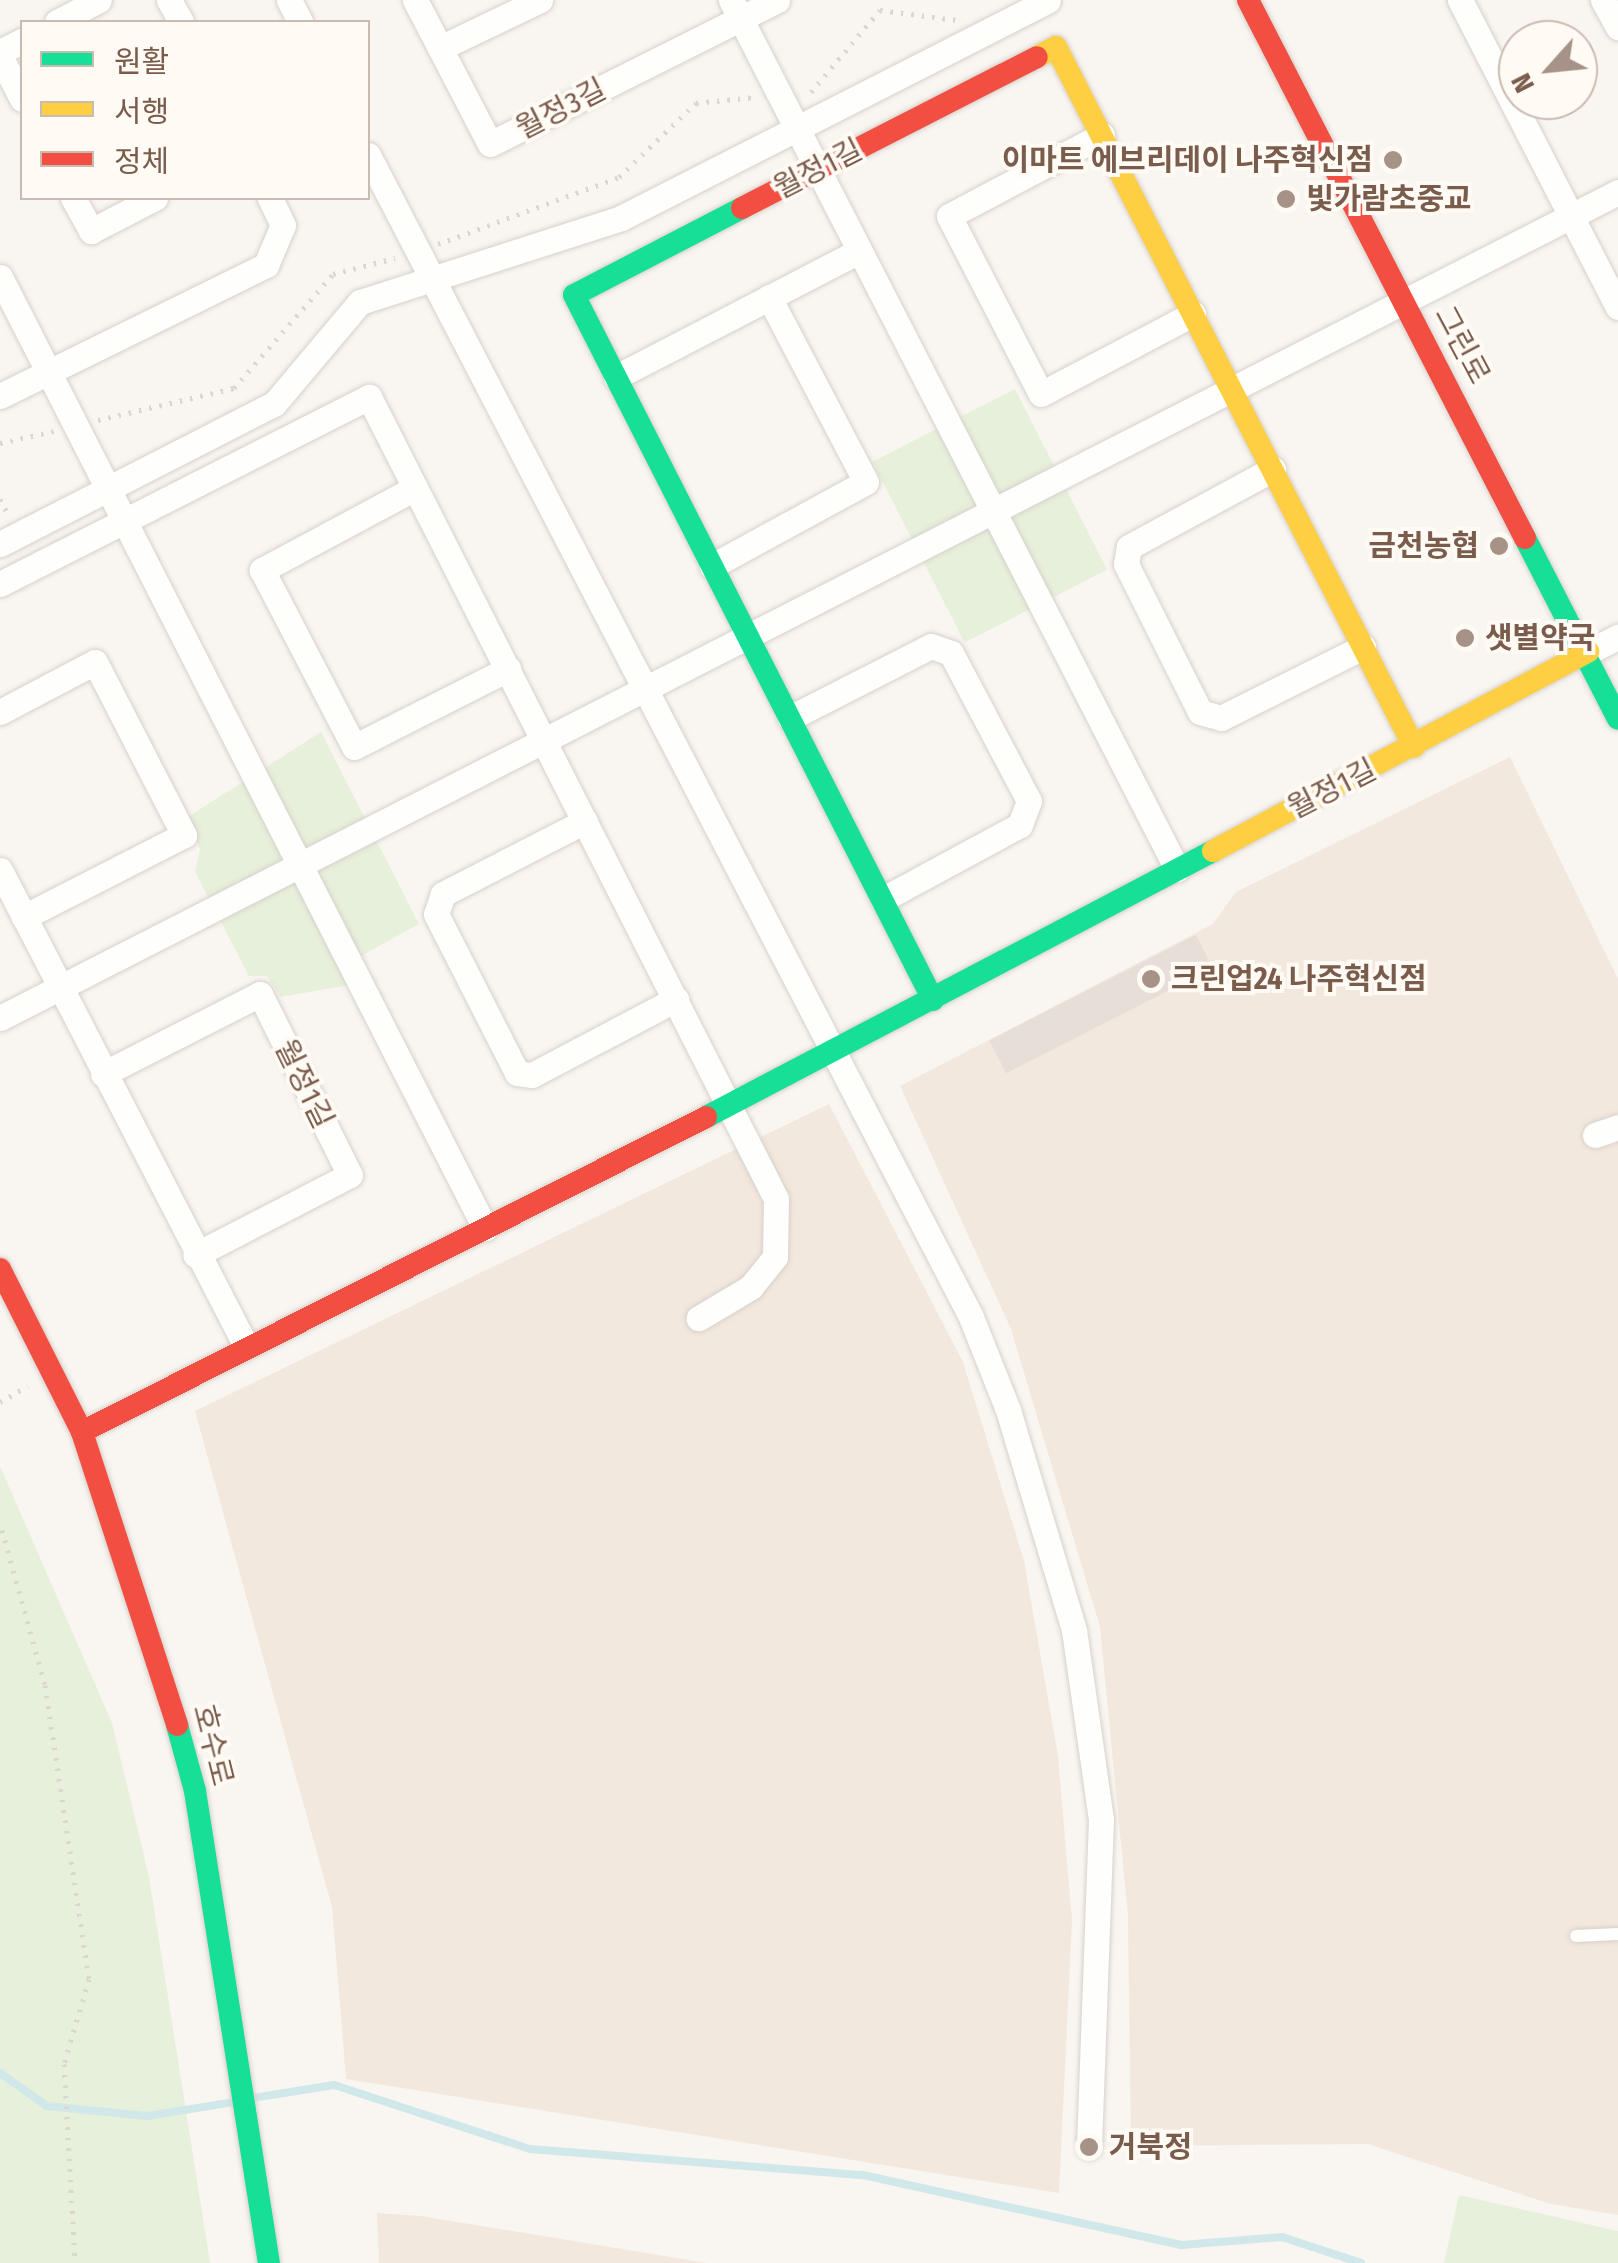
<!DOCTYPE html>
<meta charset="utf-8">
<style>
body{margin:0}
#map{position:relative;width:1618px;height:2263px;overflow:hidden;background:#f9f5f0;font-family:"Fira Sans Condensed","Noto Sans KR",sans-serif}
div>[style]{position:absolute}
.residential>*{inset:0;background:#f2e8de}
.green>*{inset:0;background:#e7f0db;transform-origin:0 0}
.stream>*{height:8px;margin:-4px;padding:0 4px;transform-origin:4px;border-radius:4px;background:#d0e8ea}
.building>*{inset:0;background:#e6ded7;transform-origin:0 0}
.path>*{height:5px;margin-top:-2.5px;transform-origin:0;background:repeating-linear-gradient(90deg,#dcd5d0 0 2.5px,transparent 0 10.5px)}
.roads{filter:drop-shadow(0 0 2px #d7d1cb) drop-shadow(0 0 2px #d7d1cb)}
.lane>*{height:12px;margin:-6px;padding:0 6px;transform-origin:6px;border-radius:6px;background:#fefefd}
.street>*{height:25px;margin:-12.5px;padding:0 12.5px;transform-origin:12.5px;border-radius:12.5px;background:#fefefd}
.fast>*{height:22px;margin:-11px;padding:0 11px;transform-origin:11px;border-radius:11px;background:#16e098}
.slow>*{height:22px;margin:-11px;padding:0 11px;transform-origin:11px;border-radius:11px;background:#ffcf43}
.jam>*{height:22px;margin:-11px;padding:0 11px;transform-origin:11px;border-radius:11px;background:#f24e42}
.dots>*{width:28px;height:28px;translate:-50% -50%;box-sizing:border-box;border:5px solid #fffaf3;border-radius:50%}
span{translate:-50% -50%;white-space:nowrap;text-align:center;line-height:1.15;-webkit-text-stroke:8px #fffaf3;paint-order:stroke}
.street-label{font-size:30px;color:#7a5c4d}
.poi-label{font-size:30px;color:#7a5c4d;font-weight:700}
.right{translate:-100% -50%;text-align:right}
.left{translate:0 -50%;text-align:left}
.legend{position:absolute;left:20px;top:20px;width:350px;height:180px;box-sizing:border-box;background:#fffaf3;border:2px solid #cabbb1;margin:0;padding:12px 18px;list-style:none;font-size:30px;color:#7a5c4d}
.legend li{display:flex;align-items:center;gap:20px;height:50px}
.legend b{width:50px;border:2px solid #cabbb1}
.north{position:absolute;left:1498px;top:20px;width:100px;height:100px;box-sizing:border-box;background:#fffaf3;border:2px solid #cabbb1;border-radius:50%;rotate:243deg;font-size:28px;font-weight:700;line-height:40px;text-align:center;color:#7a5c4d}
.north::after{content:'';display:block;margin:auto;width:35px;height:45px;background:#a69286;clip-path:polygon(50% 0,100% 100%,50% 72%,0 100%)}
</style>
<div id="map">
<div class="residential">
<i style="clip-path:polygon(1510px 757px,1618px 979px,1618px 2215px,1551px 2204px,1368px 2144px,1131px 2146px,1128px 1916px,1100px 1627px,1011px 1329px,900px 1086px,1213px 924px,1236px 892px)"></i>
<i style="clip-path:polygon(829px 1104px,963px 1362px,1024px 1561px,1058px 1756px,1072px 1920px,1059px 2193px,346px 2079px,332px 1907px,195px 1411px)"></i>
<i style="clip-path:polygon(377px 2213px,421px 2216px,707px 2263px,379px 2263px)"></i>
</div>
<div class="green">
<i style="left:1015px;top:389px;width:203px;height:160px;rotate:63deg"></i>
<i style="clip-path:polygon(321px 732px,419px 924px,341px 967px,350px 985px,280px 997px,267px 976px,249px 976px,195px 872px,200px 849px,186px 818px)"></i>
<i style="clip-path:polygon(0 1466px,112px 1723px,149px 1877px,210px 2263px,0 2263px)"></i>
<i style="clip-path:polygon(1459px 2195px,1618px 2231px,1618px 2263px,1444px 2263px)"></i>
</div>
<div class="stream">
<i style="left:0;top:2073px;width:57px;rotate:35.1deg"></i>
<i style="left:47px;top:2106px;width:100px;rotate:5.7deg"></i>
<i style="left:147px;top:2116px;width:88px;rotate:-9.1deg"></i>
<i style="left:252px;top:2098px;width:83px;rotate:-9deg"></i>
<i style="left:334px;top:2085px;width:206px;rotate:18.1deg"></i>
<i style="left:530px;top:2149px;width:334px;rotate:4.5deg"></i>
<i style="left:863px;top:2175px;width:327px;rotate:12.4deg"></i>
<i style="left:1182px;top:2245px;width:100px;rotate:-4.6deg"></i>
<i style="left:1282px;top:2237px;width:83px;rotate:18.2deg"></i>
</div>
<div class="building">
<i style="left:1196px;top:935px;width:37px;height:232px;rotate:63deg"></i>
</div>
<div class="path">
<i style="left:811px;top:92px;width:107px;rotate:-49.9deg"></i>
<i style="left:880px;top:10px;width:77px;rotate:7.5deg"></i>
<i style="left:438px;top:244px;width:193px;rotate:-20.3deg"></i>
<i style="left:619px;top:177px;width:107px;rotate:-43.9deg"></i>
<i style="left:696px;top:103px;width:59px;rotate:-5.8deg"></i>
<i style="left:98px;top:420px;width:140px;rotate:-13.2deg"></i>
<i style="left:234px;top:388px;width:151px;rotate:-49deg"></i>
<i style="left:333px;top:274px;width:64px;rotate:-14.5deg"></i>
<i style="left:0;top:443px;width:55px;rotate:-12.5deg"></i>
<i style="left:0;top:499px;width:17px;rotate:62deg"></i>
<i style="left:0;top:1402px;width:32px;rotate:-30deg"></i>
<i style="left:2px;top:1530px;width:161px;rotate:74.5deg"></i>
<i style="left:45px;top:1685px;width:297px;rotate:81.5deg"></i>
<i style="left:89px;top:1979px;width:89px;rotate:106.4deg"></i>
<i style="left:64px;top:2064px;width:199px;rotate:86.8deg"></i>
</div>
<div class="roads">
<div class="lane">
<i style="left:1576px;top:1936px;width:42px;rotate:-2.7deg"></i>
</div>
<div class="street">
<i style="left:169px;top:0;width:25px;rotate:61deg"></i>
<i style="left:289px;top:0;width:25px;rotate:63deg"></i>
<i style="left:415px;top:0;width:162px;rotate:62.5deg"></i>
<i style="left:490px;top:144px;width:321px;rotate:-26.6deg"></i>
<i style="left:731px;top:0;width:977px;rotate:62.83deg"></i>
<i style="left:1460px;top:0;width:345px;rotate:62.8deg"></i>
<i style="left:1603px;top:0;width:31px;rotate:61deg"></i>
<i style="left:57px;top:22px;width:47px;rotate:-27.6deg"></i>
<i style="left:440px;top:48px;width:111px;rotate:-25.6deg"></i>
<i style="left:0;top:52px;width:25px;rotate:-27deg"></i>
<i style="left:0;top:56px;width:48px;rotate:62.9deg"></i>
<i style="left:1102px;top:135px;width:173px;rotate:152.1deg"></i>
<i style="left:949px;top:216px;width:200px;rotate:62.7deg"></i>
<i style="left:1041px;top:394px;width:172px;rotate:-27.8deg"></i>
<i style="left:368px;top:155px;width:1309px;rotate:62.57deg"></i>
<i style="left:971px;top:1317px;width:100px;rotate:68.3deg"></i>
<i style="left:1008px;top:1410px;width:230px;rotate:73.3deg"></i>
<i style="left:1074px;top:1630px;width:191px;rotate:81.9deg"></i>
<i style="left:1101px;top:1819px;width:328px;rotate:92.1deg"></i>
<i style="left:73px;top:198px;width:38px;rotate:61deg"></i>
<i style="left:91px;top:231px;width:72px;rotate:-27.3deg"></i>
<i style="left:0;top:277px;width:1068px;rotate:62.98deg"></i>
<i style="left:616px;top:377px;width:274px;rotate:-27.4deg"></i>
<i style="left:0;top:396px;width:297px;rotate:-26.2deg"></i>
<i style="left:266px;top:265px;width:43px;rotate:-67deg"></i>
<i style="left:283px;top:225px;width:30px;rotate:-116deg"></i>
<i style="left:1273px;top:469px;width:164px;rotate:151.6deg"></i>
<i style="left:1129px;top:547px;width:17px;rotate:100deg"></i>
<i style="left:1126px;top:564px;width:165px;rotate:63.4deg"></i>
<i style="left:1200px;top:712px;width:22px;rotate:16deg"></i>
<i style="left:1221px;top:718px;width:159px;rotate:-26.6deg"></i>
<i style="left:415px;top:488px;width:174px;rotate:151.8deg"></i>
<i style="left:262px;top:570px;width:199px;rotate:62.5deg"></i>
<i style="left:354px;top:747px;width:173px;rotate:-26.9deg"></i>
<i style="left:0;top:544px;width:308px;rotate:-27.1deg"></i>
<i style="left:274px;top:404px;width:133px;rotate:-49.9deg"></i>
<i style="left:360px;top:302px;width:274px;rotate:-17.8deg"></i>
<i style="left:621px;top:218px;width:479px;rotate:-27deg"></i>
<i style="left:712px;top:566px;width:175px;rotate:-28.6deg"></i>
<i style="left:866px;top:482px;width:209px;rotate:-117.7deg"></i>
<i style="left:0;top:584px;width:414px;rotate:-26.9deg"></i>
<i style="left:369px;top:397px;width:899px;rotate:63.09deg"></i>
<i style="left:776px;top:1199px;width:58px;rotate:91deg"></i>
<i style="left:775px;top:1257px;width:38px;rotate:129deg"></i>
<i style="left:751px;top:1287px;width:61px;rotate:149.2deg"></i>
<i style="left:1588px;top:652px;width:34px;rotate:-27deg"></i>
<i style="left:0;top:712px;width:107px;rotate:-27.8deg"></i>
<i style="left:95px;top:662px;width:195px;rotate:62.8deg"></i>
<i style="left:184px;top:835px;width:180px;rotate:152.9deg"></i>
<i style="left:790px;top:718px;width:158px;rotate:-27.1deg"></i>
<i style="left:931px;top:646px;width:21px;rotate:19deg"></i>
<i style="left:951px;top:653px;width:167px;rotate:62.2deg"></i>
<i style="left:1029px;top:801px;width:26px;rotate:111deg"></i>
<i style="left:1020px;top:825px;width:156px;rotate:151.6deg"></i>
<i style="left:585px;top:821px;width:160px;rotate:152.8deg"></i>
<i style="left:443px;top:894px;width:21px;rotate:109deg"></i>
<i style="left:436px;top:914px;width:178px;rotate:63deg"></i>
<i style="left:517px;top:1073px;width:15px;rotate:8deg"></i>
<i style="left:532px;top:1075px;width:163px;rotate:-27.8deg"></i>
<i style="left:0;top:870px;width:536px;rotate:62.67deg"></i>
<i style="left:0;top:1018px;width:1817px;rotate:-27.04deg"></i>
<i style="left:103px;top:1074px;width:176px;rotate:-27deg"></i>
<i style="left:260px;top:994px;width:202px;rotate:63.6deg"></i>
<i style="left:350px;top:1175px;width:174px;rotate:152.7deg"></i>
<i style="left:1595px;top:1135px;width:24px;rotate:-19deg"></i>
</div>
<div class="fast">
<i style="left:742px;top:208px;width:189px;rotate:152.6deg"></i>
<i style="left:574px;top:295px;width:791px;rotate:63.01deg"></i>
<i style="left:1525px;top:538px;width:203px;rotate:62.8deg"></i>
<i style="left:706px;top:1117px;width:573px;rotate:-27.68deg"></i>
<i style="left:177px;top:1725px;width:68px;rotate:74.7deg"></i>
<i style="left:195px;top:1791px;width:478px;rotate:81.1deg"></i>
</div>
<div class="slow">
<i style="left:1037px;top:57px;width:21px;rotate:-28deg"></i>
<i style="left:1056px;top:47px;width:786px;rotate:62.91deg"></i>
<i style="left:1213px;top:851px;width:425px;rotate:-28deg"></i>
</div>
<div class="jam">
<i style="left:1248px;top:0;width:605px;rotate:62.76deg"></i>
<i style="left:742px;top:208px;width:331px;rotate:-27.1deg"></i>
<i style="left:0;top:1269px;width:182px;rotate:63.3deg"></i>
<i style="left:82px;top:1432px;width:308px;rotate:72deg"></i>
<i style="left:82px;top:1432px;width:699px;rotate:-26.78deg"></i>
</div>
</div>
<div class="dots">
<i style="left:1393px;top:160px;background:#a69286"></i>
<i style="left:1286px;top:199px;background:#a69286"></i>
<i style="left:1499px;top:546px;background:#a69286"></i>
<i style="left:1465px;top:638px;background:#a69286"></i>
<i style="left:1151px;top:979px;background:#a69286"></i>
<i style="left:1089px;top:2147px;background:#a69286"></i>
</div>
<div class="street-label">
<span style="left:561px;top:109px;rotate:-27deg">월정3길</span>
<span style="left:818px;top:169px;rotate:-27deg">월정1길</span>
<span style="left:1462px;top:345px;rotate:62deg">그린로</span>
<span style="left:1332px;top:789px;rotate:-27deg">월정1길</span>
<span style="left:304px;top:1084px;rotate:64deg">월정1길</span>
<span style="left:213px;top:1745px;rotate:76deg">호수로</span>
</div>
<div class="poi-label">
<span class="right" style="left:1373px;top:160px">이마트 에브리데이 나주혁신점</span>
<span class="left" style="left:1306px;top:199px">빛가람초중교</span>
<span class="right" style="left:1479px;top:546px">금천농협</span>
<span class="left" style="left:1485px;top:638px">샛별약국</span>
<span class="left" style="left:1171px;top:979px">크린업24 나주혁신점</span>
<span class="left" style="left:1109px;top:2147px">거북정</span>
</div>
<ul class="legend">
<li><b style="height:12px;background:#16e098"></b>원활</li>
<li><b style="height:12px;background:#ffcf43"></b>서행</li>
<li><b style="height:12px;background:#f24e42"></b>정체</li>
</ul>
<div class="north">N</div>
</div>
